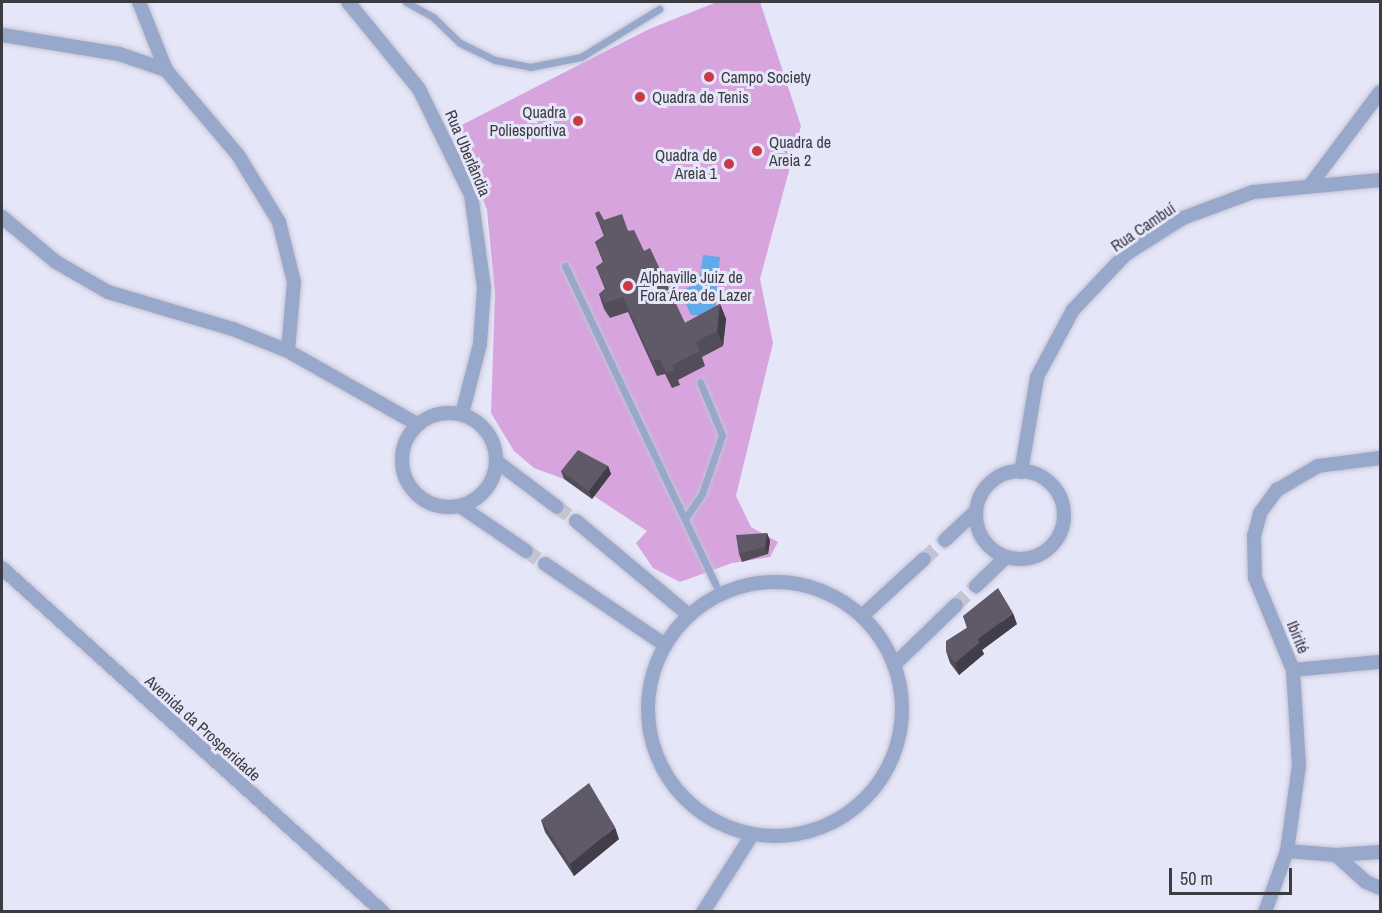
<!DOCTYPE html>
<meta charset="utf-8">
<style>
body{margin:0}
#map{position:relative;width:1382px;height:913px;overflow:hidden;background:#e6e6f9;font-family:"Archivo Narrow",sans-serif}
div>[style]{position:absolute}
.green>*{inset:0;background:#d7a4dd}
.water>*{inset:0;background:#60aaea}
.minor-tunnel>*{height:14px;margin-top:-7px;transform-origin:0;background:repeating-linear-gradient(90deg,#c4c4d4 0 14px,transparent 0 21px)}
.roads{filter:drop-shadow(0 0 2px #c4c4d4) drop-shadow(0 0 2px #c4c4d4)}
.service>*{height:7px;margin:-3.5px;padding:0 3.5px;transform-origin:3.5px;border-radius:3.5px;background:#98a8cb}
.minor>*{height:14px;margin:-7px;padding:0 7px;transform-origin:7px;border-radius:7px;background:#98a8cb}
.minor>.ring{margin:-7px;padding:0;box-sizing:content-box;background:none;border:14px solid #98a8cb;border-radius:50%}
.wall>*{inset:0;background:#524d59}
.shaded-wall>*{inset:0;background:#423e49}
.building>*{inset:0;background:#5f5968}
.dots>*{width:16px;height:16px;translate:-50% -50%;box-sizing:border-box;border:3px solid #e6e6f9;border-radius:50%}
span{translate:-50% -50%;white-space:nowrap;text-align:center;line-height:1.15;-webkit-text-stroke:6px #e6e6f9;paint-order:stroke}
.poi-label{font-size:16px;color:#3b3b42}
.left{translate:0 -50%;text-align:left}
.right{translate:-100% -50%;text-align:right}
.street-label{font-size:16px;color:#3b3b42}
.frame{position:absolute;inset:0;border:3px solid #3b3b42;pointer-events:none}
.scale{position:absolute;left:1169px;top:868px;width:123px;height:27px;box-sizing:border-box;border:3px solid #3b3b42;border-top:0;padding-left:8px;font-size:18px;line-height:21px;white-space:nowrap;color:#3b3b42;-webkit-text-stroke:4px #e6e6f9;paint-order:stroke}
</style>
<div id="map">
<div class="green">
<i style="clip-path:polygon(717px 2px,760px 2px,801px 126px,760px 279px,773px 343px,736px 496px,751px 527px,778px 542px,770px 557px,732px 563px,680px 582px,653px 568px,636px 543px,647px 531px,594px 496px,611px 474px,564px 479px,534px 468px,514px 451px,491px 413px,495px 293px,487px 210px,456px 128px,649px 29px)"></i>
</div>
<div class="water">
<i style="clip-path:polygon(703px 255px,720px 257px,715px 316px,691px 315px,680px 291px,699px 283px)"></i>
</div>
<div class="minor-tunnel">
<i style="left:557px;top:507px;width:24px;rotate:36deg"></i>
<i style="left:526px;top:551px;width:23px;rotate:34deg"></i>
<i style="left:924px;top:559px;width:28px;rotate:-42deg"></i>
<i style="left:956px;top:605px;width:28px;rotate:-44deg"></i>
</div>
<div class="roads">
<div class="service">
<i style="left:406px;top:2px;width:31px;rotate:29deg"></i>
<i style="left:433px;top:17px;width:37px;rotate:44deg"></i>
<i style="left:460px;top:43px;width:39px;rotate:26deg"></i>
<i style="left:495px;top:60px;width:36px;rotate:11deg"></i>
<i style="left:530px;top:67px;width:52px;rotate:-11.1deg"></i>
<i style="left:581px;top:57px;width:92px;rotate:-31.6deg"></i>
<i style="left:565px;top:266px;width:363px;rotate:64.7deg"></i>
<i style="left:685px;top:519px;width:30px;rotate:-56deg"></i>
<i style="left:702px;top:494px;width:62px;rotate:-71.3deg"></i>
<i style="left:722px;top:435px;width:57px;rotate:-112.5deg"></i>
</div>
<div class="minor">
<i style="left:139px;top:2px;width:73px;rotate:68.3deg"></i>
<i style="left:166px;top:70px;width:111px;rotate:49.7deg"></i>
<i style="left:238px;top:155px;width:79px;rotate:58.5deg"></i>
<i style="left:279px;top:222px;width:62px;rotate:76deg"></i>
<i style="left:294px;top:282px;width:69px;rotate:95deg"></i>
<i style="left:348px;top:2px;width:112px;rotate:50.8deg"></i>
<i style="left:419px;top:89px;width:118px;rotate:63.9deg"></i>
<i style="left:471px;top:195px;width:94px;rotate:82deg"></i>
<i style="left:484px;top:288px;width:56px;rotate:94.1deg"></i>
<i style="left:480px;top:344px;width:72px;rotate:104.4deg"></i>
<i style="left:2px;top:35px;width:119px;rotate:9.2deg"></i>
<i style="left:119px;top:54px;width:50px;rotate:18.8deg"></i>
<i style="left:1311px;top:184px;width:115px;rotate:-53.1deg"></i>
<i style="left:2px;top:217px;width:70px;rotate:39.8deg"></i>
<i style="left:56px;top:262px;width:60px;rotate:30deg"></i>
<i style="left:108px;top:292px;width:130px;rotate:16.5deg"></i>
<i style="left:233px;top:329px;width:59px;rotate:21.8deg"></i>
<i style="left:288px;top:351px;width:148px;rotate:29.5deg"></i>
<i class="ring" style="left:402px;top:413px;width:80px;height:80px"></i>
<i style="left:496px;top:461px;width:76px;rotate:37deg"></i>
<i class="ring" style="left:976px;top:471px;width:74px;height:74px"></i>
<i style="left:1021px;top:472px;width:96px;rotate:-80.4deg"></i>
<i style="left:1037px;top:377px;width:76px;rotate:-61.8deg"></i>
<i style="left:1073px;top:310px;width:77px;rotate:-46.6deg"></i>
<i style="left:1126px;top:254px;width:67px;rotate:-32.3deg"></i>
<i style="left:1183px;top:218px;width:75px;rotate:-20.4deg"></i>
<i style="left:1253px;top:192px;width:128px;rotate:-5.4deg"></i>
<i style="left:460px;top:506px;width:80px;rotate:34.3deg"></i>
<i style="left:576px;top:521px;width:147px;rotate:39.8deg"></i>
<i style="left:945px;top:540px;width:42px;rotate:-43.1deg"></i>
<i style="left:545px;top:564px;width:145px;rotate:34deg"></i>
<i style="left:2px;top:568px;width:513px;rotate:42.08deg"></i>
<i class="ring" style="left:648px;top:582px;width:240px;height:240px"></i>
<i style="left:976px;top:586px;width:42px;rotate:-44deg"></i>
<i style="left:862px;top:616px;width:84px;rotate:-42.6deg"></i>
<i style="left:894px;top:665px;width:86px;rotate:-44.1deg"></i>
<i style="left:1293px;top:670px;width:87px;rotate:-5.3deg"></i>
<i style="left:1287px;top:851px;width:49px;rotate:4.7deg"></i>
<i style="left:1336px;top:855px;width:44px;rotate:-3.9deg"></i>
<i style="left:1336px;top:855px;width:40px;rotate:42deg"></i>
<i style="left:1366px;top:882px;width:15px;rotate:23deg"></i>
<i style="left:703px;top:912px;width:91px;rotate:-57.5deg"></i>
<i style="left:1265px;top:912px;width:65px;rotate:-70.2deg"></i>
<i style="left:1287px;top:851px;width:86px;rotate:-82deg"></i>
<i style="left:1299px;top:766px;width:96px;rotate:-93.6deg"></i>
<i style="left:1293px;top:670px;width:100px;rotate:-112.4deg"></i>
<i style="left:1255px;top:578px;width:42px;rotate:-91.4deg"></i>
<i style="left:1254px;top:536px;width:24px;rotate:-75deg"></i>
<i style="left:1260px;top:513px;width:29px;rotate:-54deg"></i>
<i style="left:1277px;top:490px;width:48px;rotate:-30.3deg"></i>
<i style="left:1318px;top:466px;width:63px;rotate:-7.4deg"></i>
</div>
</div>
<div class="wall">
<i style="clip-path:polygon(595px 213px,604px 220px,629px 231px,644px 251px,685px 323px,720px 304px,726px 319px,723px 346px,702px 357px,705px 366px,678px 380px,680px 385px,672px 388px,665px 374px,657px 376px,628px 312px,610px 318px,604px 309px,599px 294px,605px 289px,596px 267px,603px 262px,595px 242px,604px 236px)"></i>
<i style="clip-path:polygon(608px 466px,611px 474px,592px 499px,564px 479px,561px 471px)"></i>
<i style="clip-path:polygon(767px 533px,770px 541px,768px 554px,742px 562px,739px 554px)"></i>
<i style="clip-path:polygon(963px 616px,1017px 624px,982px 650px,984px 654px,959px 675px,950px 663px,946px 651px,967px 628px)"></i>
<i style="clip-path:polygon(541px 820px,619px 839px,574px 876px,545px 832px)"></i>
</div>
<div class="shaded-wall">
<i style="clip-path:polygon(720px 304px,726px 319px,723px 346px,717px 331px)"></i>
<i style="clip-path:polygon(608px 466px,611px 474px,592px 499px,589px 491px)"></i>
<i style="clip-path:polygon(767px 533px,770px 541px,768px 554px,765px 547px)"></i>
<i style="clip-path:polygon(1013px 613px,1017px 624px,982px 650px,984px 654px,959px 675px,955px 663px,978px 639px)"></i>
<i style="clip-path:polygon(615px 827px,619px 839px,574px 876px,570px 864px)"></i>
</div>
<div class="building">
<i style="clip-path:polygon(599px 211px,604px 220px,622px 214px,628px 231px,634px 230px,644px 251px,650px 248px,685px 323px,720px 304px,717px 331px,696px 342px,700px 351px,672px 365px,674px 370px,666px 373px,660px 359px,652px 361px,623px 297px,605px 303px,599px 294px,606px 288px,596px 267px,604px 262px,595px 242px,605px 235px,595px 213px)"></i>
<i style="clip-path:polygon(578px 450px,608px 466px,589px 491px,561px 471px)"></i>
<i style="clip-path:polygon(767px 533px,765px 547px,739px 554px,736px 535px)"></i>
<i style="clip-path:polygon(998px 588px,1013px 613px,978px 639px,979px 643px,955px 663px,946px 651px,946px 641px,968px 627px,963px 616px)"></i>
<i style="clip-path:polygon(589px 783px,615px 827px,570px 864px,541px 820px)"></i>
</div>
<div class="dots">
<i style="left:709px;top:77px;background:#ca3a46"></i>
<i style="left:640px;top:97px;background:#ca3a46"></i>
<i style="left:578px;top:121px;background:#ca3a46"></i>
<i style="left:757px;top:151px;background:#ca3a46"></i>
<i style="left:729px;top:164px;background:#ca3a46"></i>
<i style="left:628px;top:286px;background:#ca3a46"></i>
</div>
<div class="poi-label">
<span class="left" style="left:721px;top:77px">Campo Society</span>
<span class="left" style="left:652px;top:97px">Quadra de Tenis</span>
<span class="right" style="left:566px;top:121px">Quadra<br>Poliesportiva</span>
<span class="left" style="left:769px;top:151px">Quadra de<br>Areia 2</span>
<span class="right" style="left:717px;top:164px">Quadra de<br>Areia 1</span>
<span class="left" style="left:640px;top:286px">Alphaville Juiz de<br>Fora Área de Lazer</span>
</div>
<div class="street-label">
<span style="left:468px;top:153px;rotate:67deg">Rua Uberlândia</span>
<span style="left:1143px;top:227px;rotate:-34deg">Rua Cambuí</span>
<span style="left:1298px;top:637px;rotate:68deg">Ibirité</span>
<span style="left:203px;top:728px;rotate:42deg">Avenida da Prosperidade</span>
</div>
<div class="frame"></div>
<div class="scale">50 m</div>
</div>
